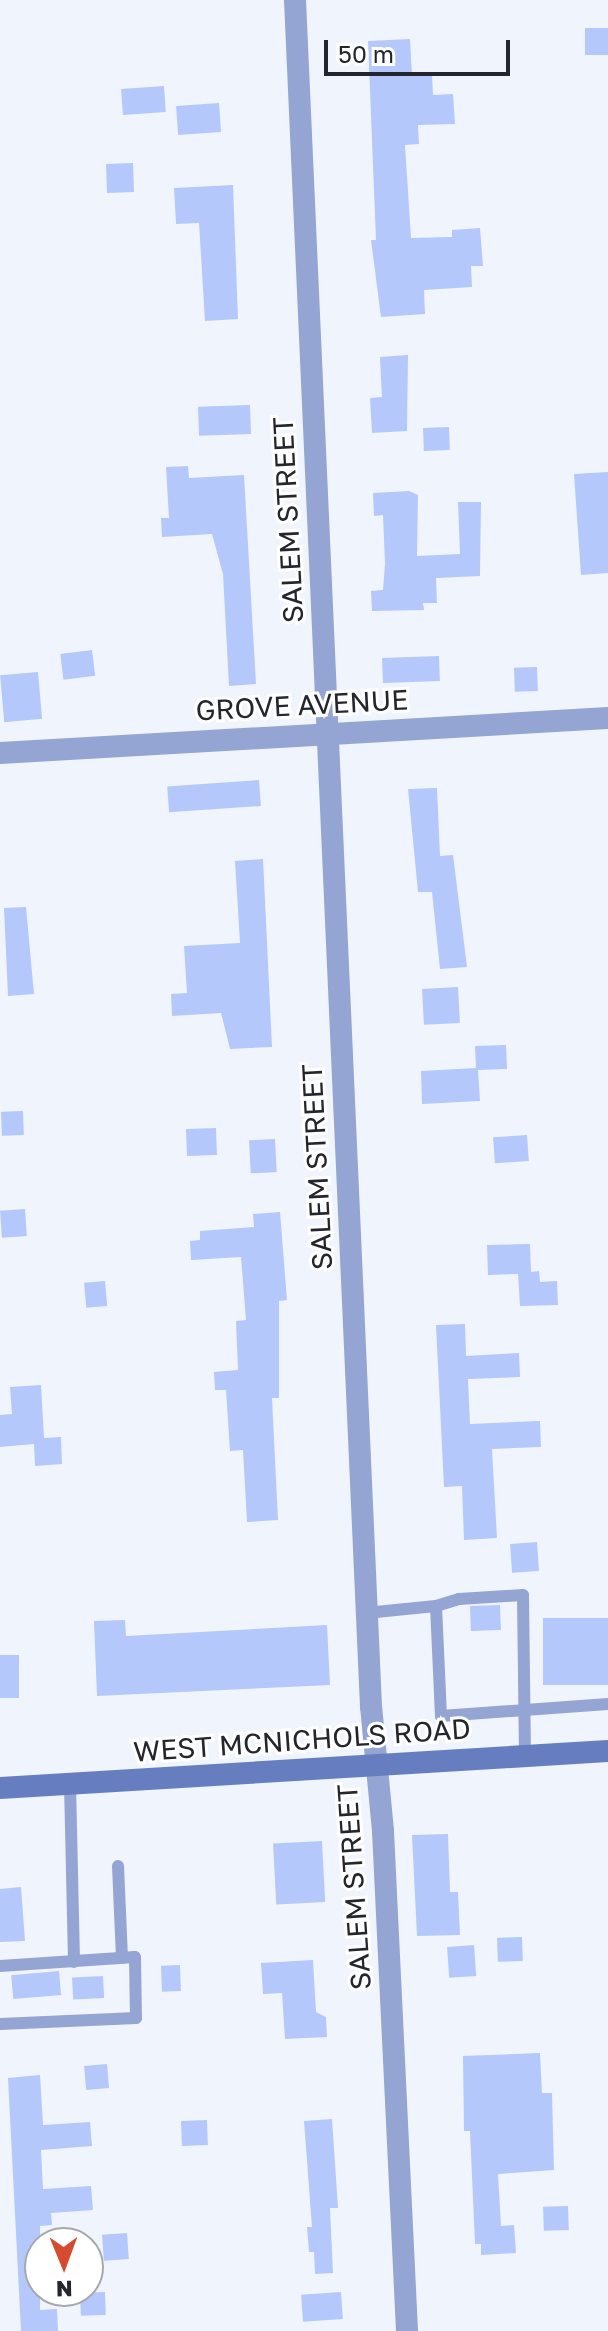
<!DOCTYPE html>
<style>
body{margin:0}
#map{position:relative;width:608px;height:2331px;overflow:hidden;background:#f0f4fd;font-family:"Golos Text",sans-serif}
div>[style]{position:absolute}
.building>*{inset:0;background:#b4c8fb;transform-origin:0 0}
.service>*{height:12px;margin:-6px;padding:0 6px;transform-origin:6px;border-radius:6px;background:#94a5d3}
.minor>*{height:22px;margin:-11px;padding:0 11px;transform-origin:11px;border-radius:11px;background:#94a5d3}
.secondary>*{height:22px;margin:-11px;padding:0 11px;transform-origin:11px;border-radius:11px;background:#667ec0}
span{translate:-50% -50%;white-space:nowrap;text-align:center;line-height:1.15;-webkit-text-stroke:6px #fff;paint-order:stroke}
.street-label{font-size:28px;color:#23262f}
.north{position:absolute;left:24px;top:2227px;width:80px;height:80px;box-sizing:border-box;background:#fff;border:2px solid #a7a8ac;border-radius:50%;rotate:179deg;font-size:22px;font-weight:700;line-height:32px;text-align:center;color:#23262f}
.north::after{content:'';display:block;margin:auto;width:28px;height:36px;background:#d64b2f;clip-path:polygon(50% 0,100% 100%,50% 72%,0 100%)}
.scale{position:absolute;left:324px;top:40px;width:186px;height:36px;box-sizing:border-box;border:4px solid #23262f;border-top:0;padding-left:10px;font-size:24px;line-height:28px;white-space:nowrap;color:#23262f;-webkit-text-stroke:6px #fff;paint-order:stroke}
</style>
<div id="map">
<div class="building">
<i style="left:608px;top:28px;width:27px;height:23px;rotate:90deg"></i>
<i style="clip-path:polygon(410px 39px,412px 76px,432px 75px,433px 95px,453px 94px,455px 124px,418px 125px,419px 144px,405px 145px,411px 238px,452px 237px,452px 230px,480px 228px,483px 266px,471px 266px,472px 287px,424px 290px,425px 314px,381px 317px,371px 240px,376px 240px,368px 41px)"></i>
<i style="left:164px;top:86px;width:26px;height:43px;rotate:86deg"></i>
<i style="left:219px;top:103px;width:29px;height:43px;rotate:86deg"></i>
<i style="left:133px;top:163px;width:29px;height:27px;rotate:88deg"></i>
<i style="clip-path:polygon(233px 185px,238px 319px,205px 321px,199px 223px,176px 224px,174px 188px)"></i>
<i style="clip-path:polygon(408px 355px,407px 431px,372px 433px,370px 398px,382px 397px,380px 357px)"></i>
<i style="left:250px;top:405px;width:29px;height:52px;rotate:88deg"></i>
<i style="left:449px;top:427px;width:23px;height:26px;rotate:88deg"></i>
<i style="clip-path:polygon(188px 466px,189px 478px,244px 475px,256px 684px,229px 686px,223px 574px,212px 534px,162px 537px,161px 518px,169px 518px,166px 467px)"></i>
<i style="clip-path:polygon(608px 472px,608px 573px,581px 575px,574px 474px)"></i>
<i style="clip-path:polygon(409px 491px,418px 495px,417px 556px,460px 554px,458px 502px,481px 502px,480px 576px,436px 578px,437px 603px,423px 603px,424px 610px,372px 611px,371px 591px,383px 590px,385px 564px,383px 515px,374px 516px,373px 493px)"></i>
<i style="left:92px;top:650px;width:26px;height:32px;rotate:83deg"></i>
<i style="left:439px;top:656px;width:25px;height:57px;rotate:88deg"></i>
<i style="left:537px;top:667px;width:24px;height:23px;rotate:88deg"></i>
<i style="left:38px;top:672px;width:47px;height:38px;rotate:85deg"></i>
<i style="left:259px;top:780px;width:26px;height:92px;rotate:86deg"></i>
<i style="clip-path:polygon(437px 788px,440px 856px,453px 855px,467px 967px,440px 969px,432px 892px,418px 892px,408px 789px)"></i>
<i style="clip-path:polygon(263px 859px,272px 1047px,230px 1049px,221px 1013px,172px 1016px,171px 994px,187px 993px,184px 946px,240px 943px,235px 861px)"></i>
<i style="clip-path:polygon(26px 907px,34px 994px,8px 996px,4px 908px)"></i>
<i style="left:458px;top:987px;width:36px;height:36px;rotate:87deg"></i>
<i style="clip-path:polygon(506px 1045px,507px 1069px,478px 1070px,480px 1101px,422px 1104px,421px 1071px,476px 1068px,475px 1046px)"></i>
<i style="left:23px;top:1111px;width:24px;height:22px;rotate:88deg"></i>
<i style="left:216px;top:1128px;width:27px;height:30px;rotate:88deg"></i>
<i style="left:527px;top:1135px;width:26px;height:34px;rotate:86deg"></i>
<i style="left:275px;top:1139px;width:33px;height:26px;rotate:87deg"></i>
<i style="left:25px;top:1209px;width:27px;height:25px;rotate:86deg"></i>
<i style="clip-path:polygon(280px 1212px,287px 1300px,279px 1301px,279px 1398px,272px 1398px,278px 1520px,247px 1522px,243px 1450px,230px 1451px,226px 1390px,215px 1390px,214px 1372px,238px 1370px,236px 1321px,246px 1320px,241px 1257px,191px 1260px,190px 1241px,200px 1240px,200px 1231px,254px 1227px,253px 1214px)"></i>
<i style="clip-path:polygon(530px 1244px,531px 1272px,539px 1271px,540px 1282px,557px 1281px,558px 1305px,520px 1306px,518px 1274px,488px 1275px,487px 1245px)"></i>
<i style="left:105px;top:1281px;width:25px;height:21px;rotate:85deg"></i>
<i style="clip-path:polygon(465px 1324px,466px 1356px,519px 1353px,520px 1377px,468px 1379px,470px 1424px,540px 1421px,541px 1447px,492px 1449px,497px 1538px,464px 1540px,462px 1486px,444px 1487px,436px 1325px)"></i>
<i style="clip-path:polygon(41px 1385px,44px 1438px,61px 1437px,62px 1464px,35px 1466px,34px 1444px,0 1447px,0 1415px,12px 1414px,10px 1387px)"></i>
<i style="left:537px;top:1542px;width:29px;height:27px;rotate:86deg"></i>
<i style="left:500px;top:1605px;width:25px;height:30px;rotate:88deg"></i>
<i style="left:608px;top:1618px;width:67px;height:65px;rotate:90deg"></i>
<i style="clip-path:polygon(125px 1620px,126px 1636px,327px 1625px,330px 1685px,97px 1696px,94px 1621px)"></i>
<i style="left:0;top:1655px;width:19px;height:43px"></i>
<i style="clip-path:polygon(448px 1834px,450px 1892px,458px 1892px,460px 1935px,417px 1936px,412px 1835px)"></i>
<i style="left:322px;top:1841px;width:61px;height:49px;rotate:87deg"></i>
<i style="clip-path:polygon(21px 1887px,25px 1941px,0 1942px,0 1889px)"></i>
<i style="left:522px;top:1937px;width:24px;height:25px;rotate:88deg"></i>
<i style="left:474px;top:1945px;width:31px;height:27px;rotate:86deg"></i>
<i style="clip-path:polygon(313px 1960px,316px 2012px,326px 2017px,327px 2037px,285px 2039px,282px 1993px,263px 1994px,261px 1963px)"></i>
<i style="left:180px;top:1965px;width:26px;height:19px;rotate:88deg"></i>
<i style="left:59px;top:1971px;width:24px;height:48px;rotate:85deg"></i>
<i style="left:103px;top:1976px;width:22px;height:31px;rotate:87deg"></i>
<i style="clip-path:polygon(540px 2053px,542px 2093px,552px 2093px,554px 2170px,498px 2174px,501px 2226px,514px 2225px,516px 2253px,481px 2255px,481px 2244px,475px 2244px,470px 2131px,464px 2131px,463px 2056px)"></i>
<i style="left:107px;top:2064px;width:24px;height:23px;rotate:85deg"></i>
<i style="clip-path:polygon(40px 2075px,43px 2125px,90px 2122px,92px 2146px,41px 2150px,43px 2189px,91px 2186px,93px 2210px,51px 2213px,52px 2225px,40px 2226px,40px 2310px,57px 2309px,58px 2331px,21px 2331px,20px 2311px,8px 2078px)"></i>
<i style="clip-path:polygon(332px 2119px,338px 2208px,330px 2208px,333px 2273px,315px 2274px,314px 2252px,309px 2252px,307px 2227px,312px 2227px,304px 2121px)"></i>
<i style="left:207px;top:2120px;width:25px;height:26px;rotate:88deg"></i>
<i style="left:568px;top:2206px;width:24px;height:25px;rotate:88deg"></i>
<i style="left:127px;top:2233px;width:26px;height:25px;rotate:86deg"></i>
<i style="left:105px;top:2292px;width:23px;height:25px;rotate:88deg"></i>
<i style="left:341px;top:2292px;width:27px;height:40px;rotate:86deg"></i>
</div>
<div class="service">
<i style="left:436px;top:1606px;width:24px;rotate:-17deg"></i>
<i style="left:459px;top:1599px;width:64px;rotate:-3.6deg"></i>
<i style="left:523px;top:1595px;width:160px;rotate:89.3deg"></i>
<i style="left:366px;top:1613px;width:70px;rotate:-5.7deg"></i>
<i style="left:436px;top:1606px;width:110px;rotate:87.4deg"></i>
<i style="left:441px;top:1716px;width:167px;rotate:-4.1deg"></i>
<i style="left:70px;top:1784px;width:178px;rotate:88.7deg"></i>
<i style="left:118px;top:1866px;width:92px;rotate:87.5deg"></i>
<i style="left:0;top:1966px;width:135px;rotate:-3.8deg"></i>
<i style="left:135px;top:1957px;width:61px;rotate:89.1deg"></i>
<i style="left:136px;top:2018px;width:136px;rotate:177.5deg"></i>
</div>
<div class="minor">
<i style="left:295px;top:0;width:1708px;rotate:87.45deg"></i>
<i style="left:371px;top:1706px;width:126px;rotate:84.5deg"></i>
<i style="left:383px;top:1831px;width:501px;rotate:87.25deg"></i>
<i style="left:0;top:753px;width:609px;rotate:-3.29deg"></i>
</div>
<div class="secondary">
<i style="left:0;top:1788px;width:609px;rotate:-3.48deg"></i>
</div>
<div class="street-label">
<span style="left:288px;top:520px;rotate:-93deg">SALEM STREET</span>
<span style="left:302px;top:705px;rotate:-3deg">GROVE AVENUE</span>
<span style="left:317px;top:1167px;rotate:-93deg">SALEM STREET</span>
<span style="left:302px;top:1740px;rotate:-4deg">WEST MCNICHOLS ROAD</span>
<span style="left:354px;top:1887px;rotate:-94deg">SALEM STREET</span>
</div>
<div class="north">N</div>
<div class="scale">50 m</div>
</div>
